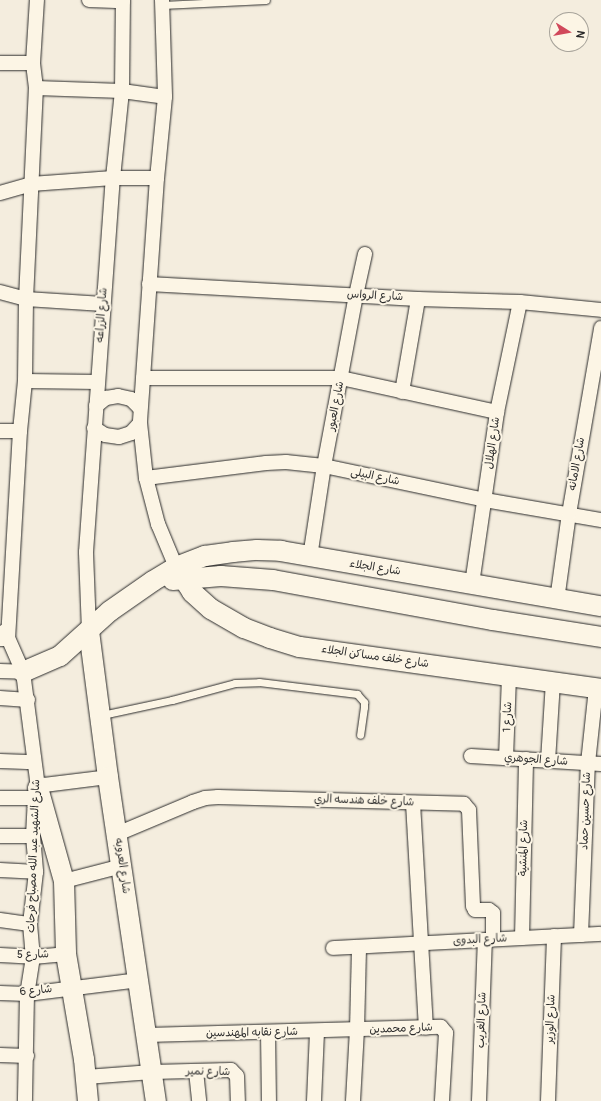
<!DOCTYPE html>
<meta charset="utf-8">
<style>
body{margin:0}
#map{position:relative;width:601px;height:1101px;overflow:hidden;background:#f4edde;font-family:Pangolin,"Playpen Sans Arabic",sans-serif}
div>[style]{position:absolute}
.roads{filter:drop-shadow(0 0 1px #2b2b2b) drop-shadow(0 0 1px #2b2b2b)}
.lane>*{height:7px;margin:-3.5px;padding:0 3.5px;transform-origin:3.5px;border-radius:3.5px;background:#fcf5e5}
.street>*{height:14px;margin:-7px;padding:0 7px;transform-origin:7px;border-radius:7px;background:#fcf5e5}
.secondary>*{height:20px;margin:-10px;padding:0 10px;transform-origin:10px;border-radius:10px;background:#fcf5e5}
span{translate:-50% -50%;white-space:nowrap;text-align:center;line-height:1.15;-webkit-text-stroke:4px #fcf5e5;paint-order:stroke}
.street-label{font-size:11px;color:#2b2b2b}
.north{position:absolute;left:549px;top:12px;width:40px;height:40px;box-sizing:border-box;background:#fcf5e5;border:1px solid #a8a49b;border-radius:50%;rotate:101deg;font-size:11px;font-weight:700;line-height:16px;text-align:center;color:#2b2b2b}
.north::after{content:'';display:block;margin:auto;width:14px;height:18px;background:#d1495b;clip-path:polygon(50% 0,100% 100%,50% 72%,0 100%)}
</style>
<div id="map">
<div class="roads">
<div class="lane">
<i style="left:162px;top:5px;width:104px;rotate:-2.8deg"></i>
<i style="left:102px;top:715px;width:72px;rotate:-12.1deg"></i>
<i style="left:172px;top:700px;width:65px;rotate:-15.1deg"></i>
<i style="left:235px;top:683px;width:24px;rotate:-2deg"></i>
<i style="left:259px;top:682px;width:99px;rotate:7deg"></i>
<i style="left:357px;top:694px;width:11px;rotate:49deg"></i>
<i style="left:364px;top:702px;width:5px;rotate:90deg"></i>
<i style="left:364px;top:707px;width:28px;rotate:98deg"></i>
</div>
<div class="street">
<i style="left:89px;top:0;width:34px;rotate:2deg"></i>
<i style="left:162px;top:0;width:97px;rotate:88.2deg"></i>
<i style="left:165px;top:97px;width:81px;rotate:95.6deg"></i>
<i style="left:157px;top:178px;width:246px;rotate:94deg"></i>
<i style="left:140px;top:423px;width:55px;rotate:83.8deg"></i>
<i style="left:146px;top:478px;width:48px;rotate:75.4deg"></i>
<i style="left:158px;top:524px;width:47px;rotate:67.3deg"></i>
<i style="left:0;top:63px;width:33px"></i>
<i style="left:36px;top:88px;width:86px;rotate:2deg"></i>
<i style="left:122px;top:91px;width:43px;rotate:7.9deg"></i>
<i style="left:0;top:193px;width:32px;rotate:-16deg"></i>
<i style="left:31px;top:184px;width:82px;rotate:-4.2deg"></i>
<i style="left:113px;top:178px;width:44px"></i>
<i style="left:149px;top:284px;width:269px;rotate:3.2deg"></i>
<i style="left:418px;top:299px;width:102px;rotate:1.7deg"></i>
<i style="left:520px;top:302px;width:81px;rotate:5.6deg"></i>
<i style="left:0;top:292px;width:27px;rotate:15deg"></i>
<i style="left:26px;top:299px;width:77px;rotate:3.7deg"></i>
<i style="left:143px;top:378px;width:198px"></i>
<i style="left:341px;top:378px;width:160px;rotate:12.3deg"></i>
<i style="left:25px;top:381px;width:73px;rotate:0.8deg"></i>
<i style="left:402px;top:392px;width:94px;rotate:-80.2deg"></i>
<i style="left:96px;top:406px;width:13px;rotate:-39deg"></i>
<i style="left:106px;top:398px;width:12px;rotate:-9deg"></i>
<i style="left:118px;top:396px;width:13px;rotate:13deg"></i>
<i style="left:131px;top:399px;width:13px;rotate:45deg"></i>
<i style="left:94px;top:428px;width:13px;rotate:32deg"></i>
<i style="left:105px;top:435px;width:14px;rotate:8deg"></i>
<i style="left:119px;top:437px;width:13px;rotate:-18deg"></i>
<i style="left:131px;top:433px;width:13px;rotate:-48deg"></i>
<i style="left:0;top:431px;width:20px"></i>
<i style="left:146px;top:478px;width:121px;rotate:-7.1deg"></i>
<i style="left:266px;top:463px;width:20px;rotate:-3deg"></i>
<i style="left:286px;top:462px;width:38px;rotate:6deg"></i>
<i style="left:324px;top:466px;width:165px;rotate:11.9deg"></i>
<i style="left:485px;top:500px;width:118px;rotate:9.8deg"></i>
<i style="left:310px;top:557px;width:92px;rotate:-81.3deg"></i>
<i style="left:324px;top:466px;width:174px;rotate:-79.4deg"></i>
<i style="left:356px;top:295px;width:42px;rotate:-77.6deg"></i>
<i style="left:472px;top:584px;width:174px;rotate:-81.7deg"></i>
<i style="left:497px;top:412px;width:112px;rotate:-78.2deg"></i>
<i style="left:557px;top:600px;width:87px;rotate:-82.1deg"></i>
<i style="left:569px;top:514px;width:189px;rotate:-80.2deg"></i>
<i style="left:5px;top:631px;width:45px;rotate:66.3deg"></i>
<i style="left:23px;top:672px;width:117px;rotate:82.6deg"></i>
<i style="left:38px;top:788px;width:10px;rotate:107deg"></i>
<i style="left:35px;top:798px;width:38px;rotate:93deg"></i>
<i style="left:33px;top:836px;width:36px;rotate:85deg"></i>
<i style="left:36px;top:872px;width:52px;rotate:96.6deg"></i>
<i style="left:30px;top:924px;width:33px;rotate:85deg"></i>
<i style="left:33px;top:957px;width:37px;rotate:99deg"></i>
<i style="left:27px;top:994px;width:107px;rotate:91.1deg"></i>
<i style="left:89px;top:631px;width:79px;rotate:-92.2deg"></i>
<i style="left:86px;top:552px;width:375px;rotate:-85.9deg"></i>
<i style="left:113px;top:178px;width:87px;rotate:-84.1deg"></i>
<i style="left:122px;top:91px;width:91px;rotate:-89.4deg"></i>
<i style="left:0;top:639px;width:8px"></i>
<i style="left:8px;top:639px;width:208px;rotate:-86.7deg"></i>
<i style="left:20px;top:431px;width:50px;rotate:-84.3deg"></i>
<i style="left:25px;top:381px;width:82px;rotate:-89.3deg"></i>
<i style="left:26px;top:299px;width:211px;rotate:-87.3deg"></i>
<i style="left:36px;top:88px;width:25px;rotate:-97deg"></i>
<i style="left:33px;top:63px;width:63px;rotate:-86.4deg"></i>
<i style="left:0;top:671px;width:23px;rotate:2deg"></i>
<i style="left:0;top:698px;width:28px;rotate:4deg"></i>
<i style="left:471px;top:756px;width:130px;rotate:3.5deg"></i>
<i style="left:506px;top:758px;width:81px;rotate:-87.9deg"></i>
<i style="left:0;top:761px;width:34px;rotate:2deg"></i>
<i style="left:548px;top:761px;width:79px;rotate:-86.4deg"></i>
<i style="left:38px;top:788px;width:7px;rotate:-27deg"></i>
<i style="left:44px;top:785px;width:64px;rotate:-7.1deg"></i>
<i style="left:0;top:798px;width:35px"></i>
<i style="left:413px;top:803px;width:225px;rotate:86.7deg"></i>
<i style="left:117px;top:834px;width:82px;rotate:-22.8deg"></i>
<i style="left:193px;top:802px;width:13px;rotate:-18deg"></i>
<i style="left:205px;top:798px;width:13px;rotate:-4deg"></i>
<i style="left:218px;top:797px;width:246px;rotate:1.6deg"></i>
<i style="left:464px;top:804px;width:8px;rotate:50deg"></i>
<i style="left:469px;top:810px;width:96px;rotate:87.6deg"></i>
<i style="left:473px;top:906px;width:4px;rotate:63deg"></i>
<i style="left:475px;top:910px;width:14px"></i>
<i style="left:489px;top:910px;width:5px;rotate:37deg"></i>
<i style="left:493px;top:913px;width:26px;rotate:90deg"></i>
<i style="left:0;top:836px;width:33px"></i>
<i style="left:0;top:870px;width:36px;rotate:3deg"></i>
<i style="left:64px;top:881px;width:60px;rotate:-14.5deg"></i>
<i style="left:0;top:920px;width:30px;rotate:8deg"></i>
<i style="left:581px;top:935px;width:172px;rotate:-87.7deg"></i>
<i style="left:588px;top:763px;width:75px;rotate:-83.9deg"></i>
<i style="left:522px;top:938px;width:179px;rotate:-88.7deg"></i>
<i style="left:333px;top:948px;width:268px;rotate:-3deg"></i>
<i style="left:0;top:955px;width:33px;rotate:3deg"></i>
<i style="left:33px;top:957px;width:33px;rotate:-5deg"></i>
<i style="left:0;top:993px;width:27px;rotate:2deg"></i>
<i style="left:27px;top:994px;width:113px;rotate:-7.1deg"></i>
<i style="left:268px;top:1032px;width:69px;rotate:89.2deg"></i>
<i style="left:147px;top:1035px;width:294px;rotate:-1.6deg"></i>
<i style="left:441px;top:1027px;width:8px;rotate:50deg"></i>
<i style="left:446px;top:1033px;width:68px;rotate:93.4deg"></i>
<i style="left:0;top:1055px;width:27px;rotate:2deg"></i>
<i style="left:196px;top:1071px;width:30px;rotate:84deg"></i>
<i style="left:86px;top:1077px;width:66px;rotate:-4.3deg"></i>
<i style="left:152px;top:1072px;width:79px;rotate:-1.5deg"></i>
<i style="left:231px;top:1070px;width:8px;rotate:45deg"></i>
<i style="left:237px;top:1076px;width:25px;rotate:88deg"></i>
<i style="left:314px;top:1101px;width:70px;rotate:-87.5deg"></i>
<i style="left:353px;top:1101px;width:71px;rotate:-86.8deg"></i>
<i style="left:357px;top:1030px;width:83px;rotate:-88.6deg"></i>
<i style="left:479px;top:1101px;width:161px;rotate:-87.9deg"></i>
<i style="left:548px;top:1101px;width:165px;rotate:-87.9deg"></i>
</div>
<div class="secondary">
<i style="left:176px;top:567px;width:30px;rotate:57deg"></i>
<i style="left:192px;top:592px;width:25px;rotate:42deg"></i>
<i style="left:211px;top:609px;width:38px;rotate:30deg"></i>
<i style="left:244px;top:628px;width:28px;rotate:21deg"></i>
<i style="left:270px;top:638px;width:31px;rotate:17deg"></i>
<i style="left:300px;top:647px;width:304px;rotate:7.9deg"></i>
<i style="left:173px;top:580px;width:48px;rotate:-4.8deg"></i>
<i style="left:221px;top:576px;width:52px;rotate:4.4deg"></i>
<i style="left:273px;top:580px;width:224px;rotate:10.3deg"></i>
<i style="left:493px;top:620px;width:109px;rotate:8.9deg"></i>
<i style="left:89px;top:631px;width:147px;rotate:82.6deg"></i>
<i style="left:108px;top:777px;width:328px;rotate:81.6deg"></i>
<i style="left:23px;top:672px;width:40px;rotate:-23.4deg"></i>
<i style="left:60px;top:656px;width:67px;rotate:-42deg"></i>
<i style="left:110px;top:611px;width:52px;rotate:-34.9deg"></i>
<i style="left:153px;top:581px;width:27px;rotate:-31deg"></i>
<i style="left:176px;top:567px;width:31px;rotate:-21deg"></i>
<i style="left:205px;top:556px;width:28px;rotate:-8deg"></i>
<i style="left:233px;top:552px;width:24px;rotate:-5deg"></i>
<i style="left:257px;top:550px;width:24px;rotate:2deg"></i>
<i style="left:281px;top:551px;width:325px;rotate:9.8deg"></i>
<i style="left:38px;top:788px;width:97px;rotate:74.4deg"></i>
<i style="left:64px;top:881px;width:73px;rotate:88.4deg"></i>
<i style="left:66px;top:954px;width:107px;rotate:80.3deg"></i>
<i style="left:84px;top:1059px;width:42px;rotate:84.6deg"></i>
</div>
</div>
<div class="street-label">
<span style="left:375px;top:296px;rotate:3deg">شارع الرواس</span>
<span style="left:102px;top:315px;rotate:-86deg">شارع الزراعه</span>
<span style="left:336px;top:406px;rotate:-79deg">شارع العبور</span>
<span style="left:493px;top:443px;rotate:-82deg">شارع الهلال</span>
<span style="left:577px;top:464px;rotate:-80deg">شارع الامانه</span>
<span style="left:375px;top:477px;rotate:12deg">شارع البيلى</span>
<span style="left:375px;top:568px;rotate:9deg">شارع الجلاء</span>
<span style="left:375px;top:657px;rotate:8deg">شارع خلف مساكن الجلاء</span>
<span style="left:508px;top:717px;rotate:-88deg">شارع 1</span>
<span style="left:536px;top:760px;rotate:4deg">شارع الجوهري</span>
<span style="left:364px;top:801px;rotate:2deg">شارع خلف هندسه الري</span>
<span style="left:586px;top:811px;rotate:-88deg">شارع حسين حماد</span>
<span style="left:524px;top:848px;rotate:-89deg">شارع المنشية</span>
<span style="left:34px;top:856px;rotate:-88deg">شارع الشهيد عبد الله مصباح فرحات</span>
<span style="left:122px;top:866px;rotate:82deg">شارع العروبه</span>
<span style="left:480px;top:940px;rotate:-3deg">شارع البدوى</span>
<span style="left:33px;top:955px;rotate:-1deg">شارع 5</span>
<span style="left:36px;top:991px;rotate:-6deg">شارع 6</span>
<span style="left:551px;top:1019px;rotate:-88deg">شارع الوزير</span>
<span style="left:482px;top:1020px;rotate:-88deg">شارع الغريب</span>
<span style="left:401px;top:1029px;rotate:-2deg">شارع محمدين</span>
<span style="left:252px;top:1033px;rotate:-1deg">شارع نقابه المهندسين</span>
<span style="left:208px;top:1072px;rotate:1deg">شارع نمير</span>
</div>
<div class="north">N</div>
</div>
